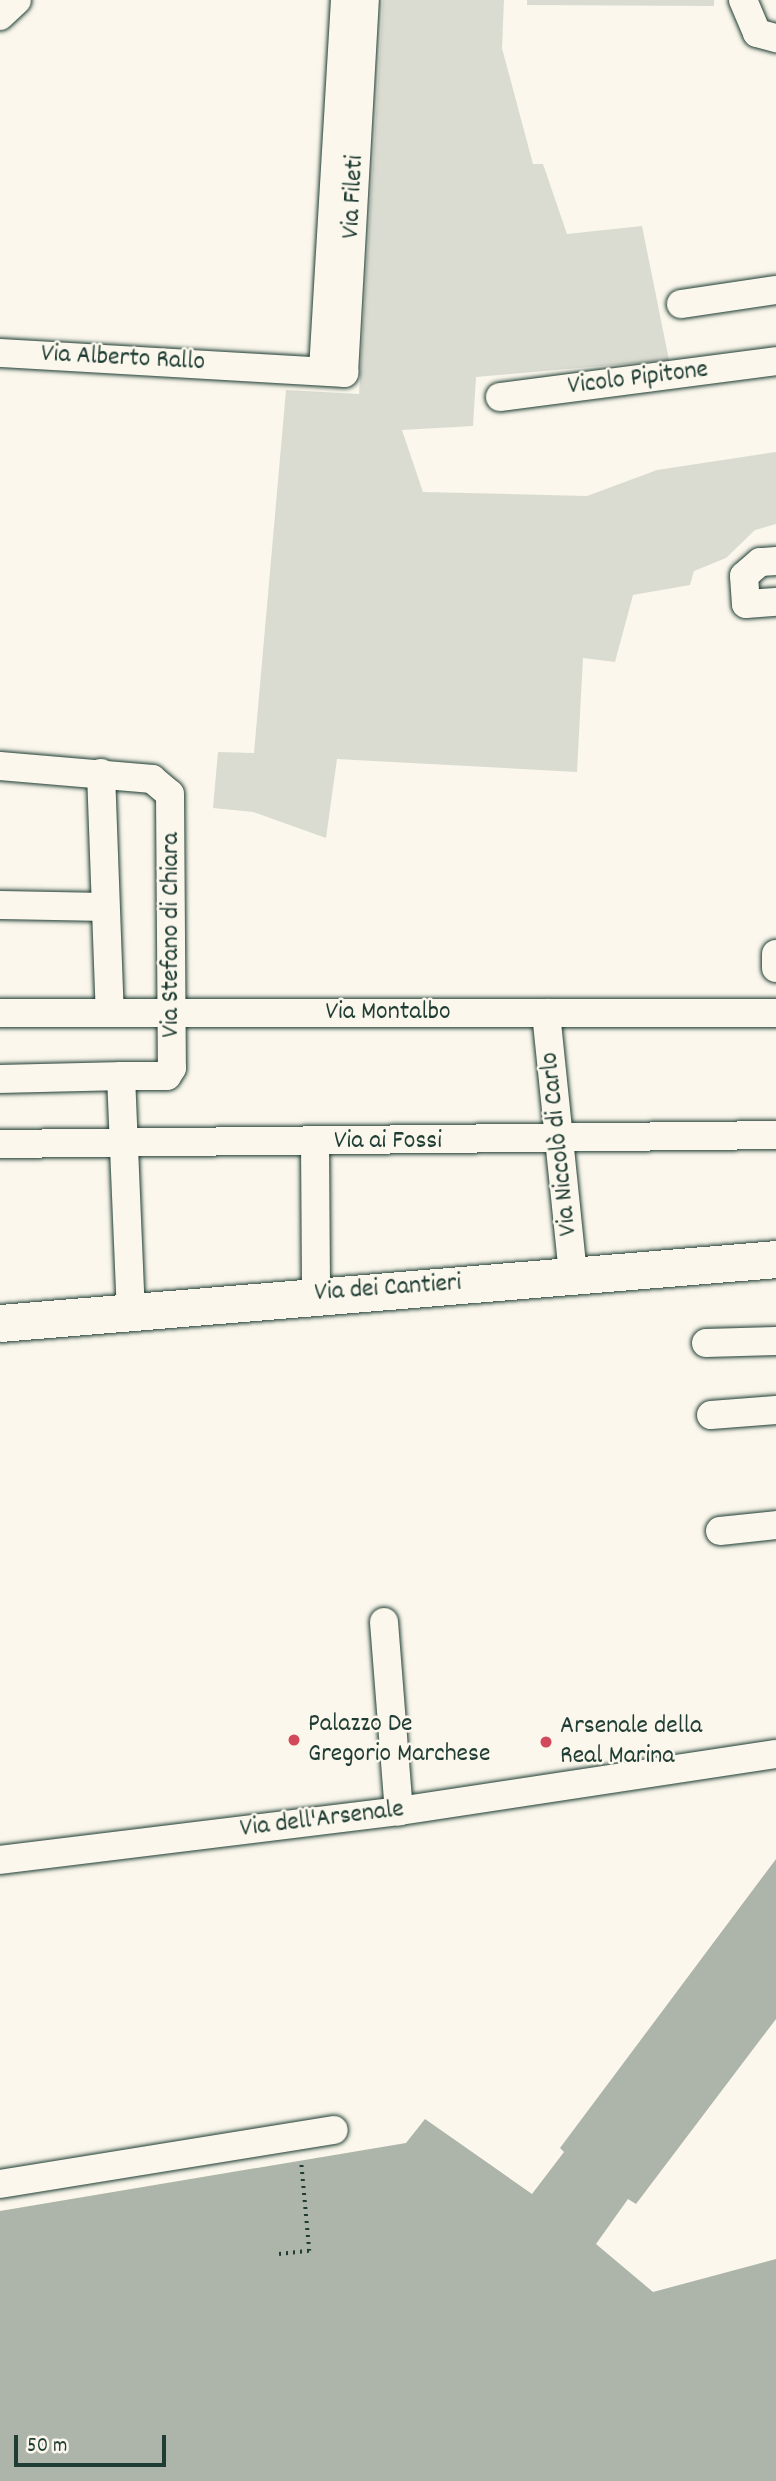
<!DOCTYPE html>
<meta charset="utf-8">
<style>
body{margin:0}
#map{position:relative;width:776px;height:2481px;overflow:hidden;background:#fbf7ec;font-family:Dekko,sans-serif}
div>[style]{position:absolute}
.green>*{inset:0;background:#dbdcd1}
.water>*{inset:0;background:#adb4aa}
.path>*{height:3.5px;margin-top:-1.75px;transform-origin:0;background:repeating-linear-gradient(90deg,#1f3d34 0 2px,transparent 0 7px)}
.roads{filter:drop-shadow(0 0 2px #1f3d34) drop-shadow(0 0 2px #1f3d34)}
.minor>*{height:28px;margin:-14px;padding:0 14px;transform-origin:14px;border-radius:14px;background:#fbf7ec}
.major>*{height:37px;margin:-18.5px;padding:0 18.5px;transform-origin:18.5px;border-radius:18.5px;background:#fbf7ec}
.dots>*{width:19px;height:19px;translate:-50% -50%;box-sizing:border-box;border:4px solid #fbf7ec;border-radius:50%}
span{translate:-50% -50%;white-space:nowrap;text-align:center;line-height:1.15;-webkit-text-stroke:5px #fbf7ec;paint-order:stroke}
.street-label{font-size:26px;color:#1f3d34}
.poi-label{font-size:26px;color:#1f3d34}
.left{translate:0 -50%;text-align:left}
.scale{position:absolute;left:14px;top:2435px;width:152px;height:32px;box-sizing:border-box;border:4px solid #1f3d34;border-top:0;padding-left:9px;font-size:21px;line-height:24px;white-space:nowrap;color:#1f3d34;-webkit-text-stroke:5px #fbf7ec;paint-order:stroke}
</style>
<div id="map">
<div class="green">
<i style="clip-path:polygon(383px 0,504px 0,502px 48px,533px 164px,543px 164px,567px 234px,642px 226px,669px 360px,476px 377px,473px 426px,402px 430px,423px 492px,587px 496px,657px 470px,776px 452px,776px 524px,755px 530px,726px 558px,694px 571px,690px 585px,633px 595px,615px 662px,583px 658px,577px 772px,337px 759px,326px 838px,253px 812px,213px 808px,218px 752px,254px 753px,286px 390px,359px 394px)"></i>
<i style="clip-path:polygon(527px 0,714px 0,714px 6px,527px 5px)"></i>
</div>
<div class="water">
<i style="clip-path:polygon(776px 1859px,776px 2019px,636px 2204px,628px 2199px,596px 2244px,653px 2292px,776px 2259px,776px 2481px,0 2481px,0 2211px,406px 2143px,425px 2119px,532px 2194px,564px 2152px,560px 2148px)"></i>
</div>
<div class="path">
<i style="left:279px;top:2254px;width:30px;rotate:-6deg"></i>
<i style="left:309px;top:2251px;width:88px;rotate:-95.2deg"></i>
</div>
<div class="roads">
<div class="minor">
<i style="left:743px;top:0;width:36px;rotate:67deg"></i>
<i style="left:757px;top:33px;width:20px;rotate:15deg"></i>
<i style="left:0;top:16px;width:23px;rotate:-43deg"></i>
<i style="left:681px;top:304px;width:96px;rotate:-8.4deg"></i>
<i style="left:0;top:353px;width:345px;rotate:3.3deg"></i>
<i style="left:344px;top:373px;width:374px;rotate:-86.8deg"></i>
<i style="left:323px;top:370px;width:371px;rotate:-86.6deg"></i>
<i style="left:500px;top:397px;width:278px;rotate:-7.4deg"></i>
<i style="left:776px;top:561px;width:16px;rotate:176deg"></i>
<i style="left:760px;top:562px;width:21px;rotate:139deg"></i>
<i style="left:744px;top:576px;width:28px;rotate:86deg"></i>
<i style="left:746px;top:604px;width:30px;rotate:-4deg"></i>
<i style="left:0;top:766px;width:153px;rotate:4.9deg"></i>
<i style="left:152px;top:779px;width:23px;rotate:40deg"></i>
<i style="left:170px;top:794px;width:274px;rotate:89.6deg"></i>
<i style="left:172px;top:1068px;width:9px;rotate:122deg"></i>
<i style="left:167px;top:1076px;width:46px;rotate:180deg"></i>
<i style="left:121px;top:1076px;width:235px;rotate:87.6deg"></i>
<i style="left:101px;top:773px;width:240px;rotate:87.9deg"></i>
<i style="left:0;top:905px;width:105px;rotate:1.1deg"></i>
<i style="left:776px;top:954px;width:14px;rotate:90deg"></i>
<i style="left:0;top:1013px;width:776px"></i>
<i style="left:546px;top:1013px;width:264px;rotate:84.1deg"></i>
<i style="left:0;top:1079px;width:121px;rotate:-1.4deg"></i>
<i style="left:315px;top:1142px;width:152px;rotate:89.6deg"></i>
<i style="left:0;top:1144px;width:776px;rotate:-0.66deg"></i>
<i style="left:706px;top:1343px;width:70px;rotate:-1.6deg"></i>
<i style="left:711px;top:1415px;width:65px;rotate:-4.4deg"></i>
<i style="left:720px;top:1531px;width:56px;rotate:-6.1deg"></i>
<i style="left:384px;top:1622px;width:190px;rotate:85.5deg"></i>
<i style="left:0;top:1860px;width:402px;rotate:-7deg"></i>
<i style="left:399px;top:1811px;width:381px;rotate:-8.6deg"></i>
<i style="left:0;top:2184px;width:338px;rotate:-9.2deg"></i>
</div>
<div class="major">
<i style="left:0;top:1323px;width:779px;rotate:-4.71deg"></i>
</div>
</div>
<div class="dots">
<i style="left:294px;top:1740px;background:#d1495b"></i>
<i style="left:546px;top:1742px;background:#d1495b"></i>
</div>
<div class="street-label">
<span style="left:354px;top:197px;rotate:-87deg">Via Fileti</span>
<span style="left:123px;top:359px;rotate:3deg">Via Alberto Rallo</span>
<span style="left:638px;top:379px;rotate:-7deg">Vicolo Pipitone</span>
<span style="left:172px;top:935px;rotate:-90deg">Via Stefano di Chiara</span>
<span style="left:388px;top:1013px">Via Montalbo</span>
<span style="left:388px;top:1142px">Via ai Fossi</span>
<span style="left:560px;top:1144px;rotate:-96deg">Via Niccolò di Carlo</span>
<span style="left:388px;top:1289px;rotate:-4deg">Via dei Cantieri</span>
<span style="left:322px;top:1820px;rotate:-7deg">Via dell'Arsenale</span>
</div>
<div class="poi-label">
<span class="left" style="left:308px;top:1740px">Palazzo De<br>Gregorio Marchese</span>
<span class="left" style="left:560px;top:1742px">Arsenale della<br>Real Marina</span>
</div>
<div class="scale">50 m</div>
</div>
